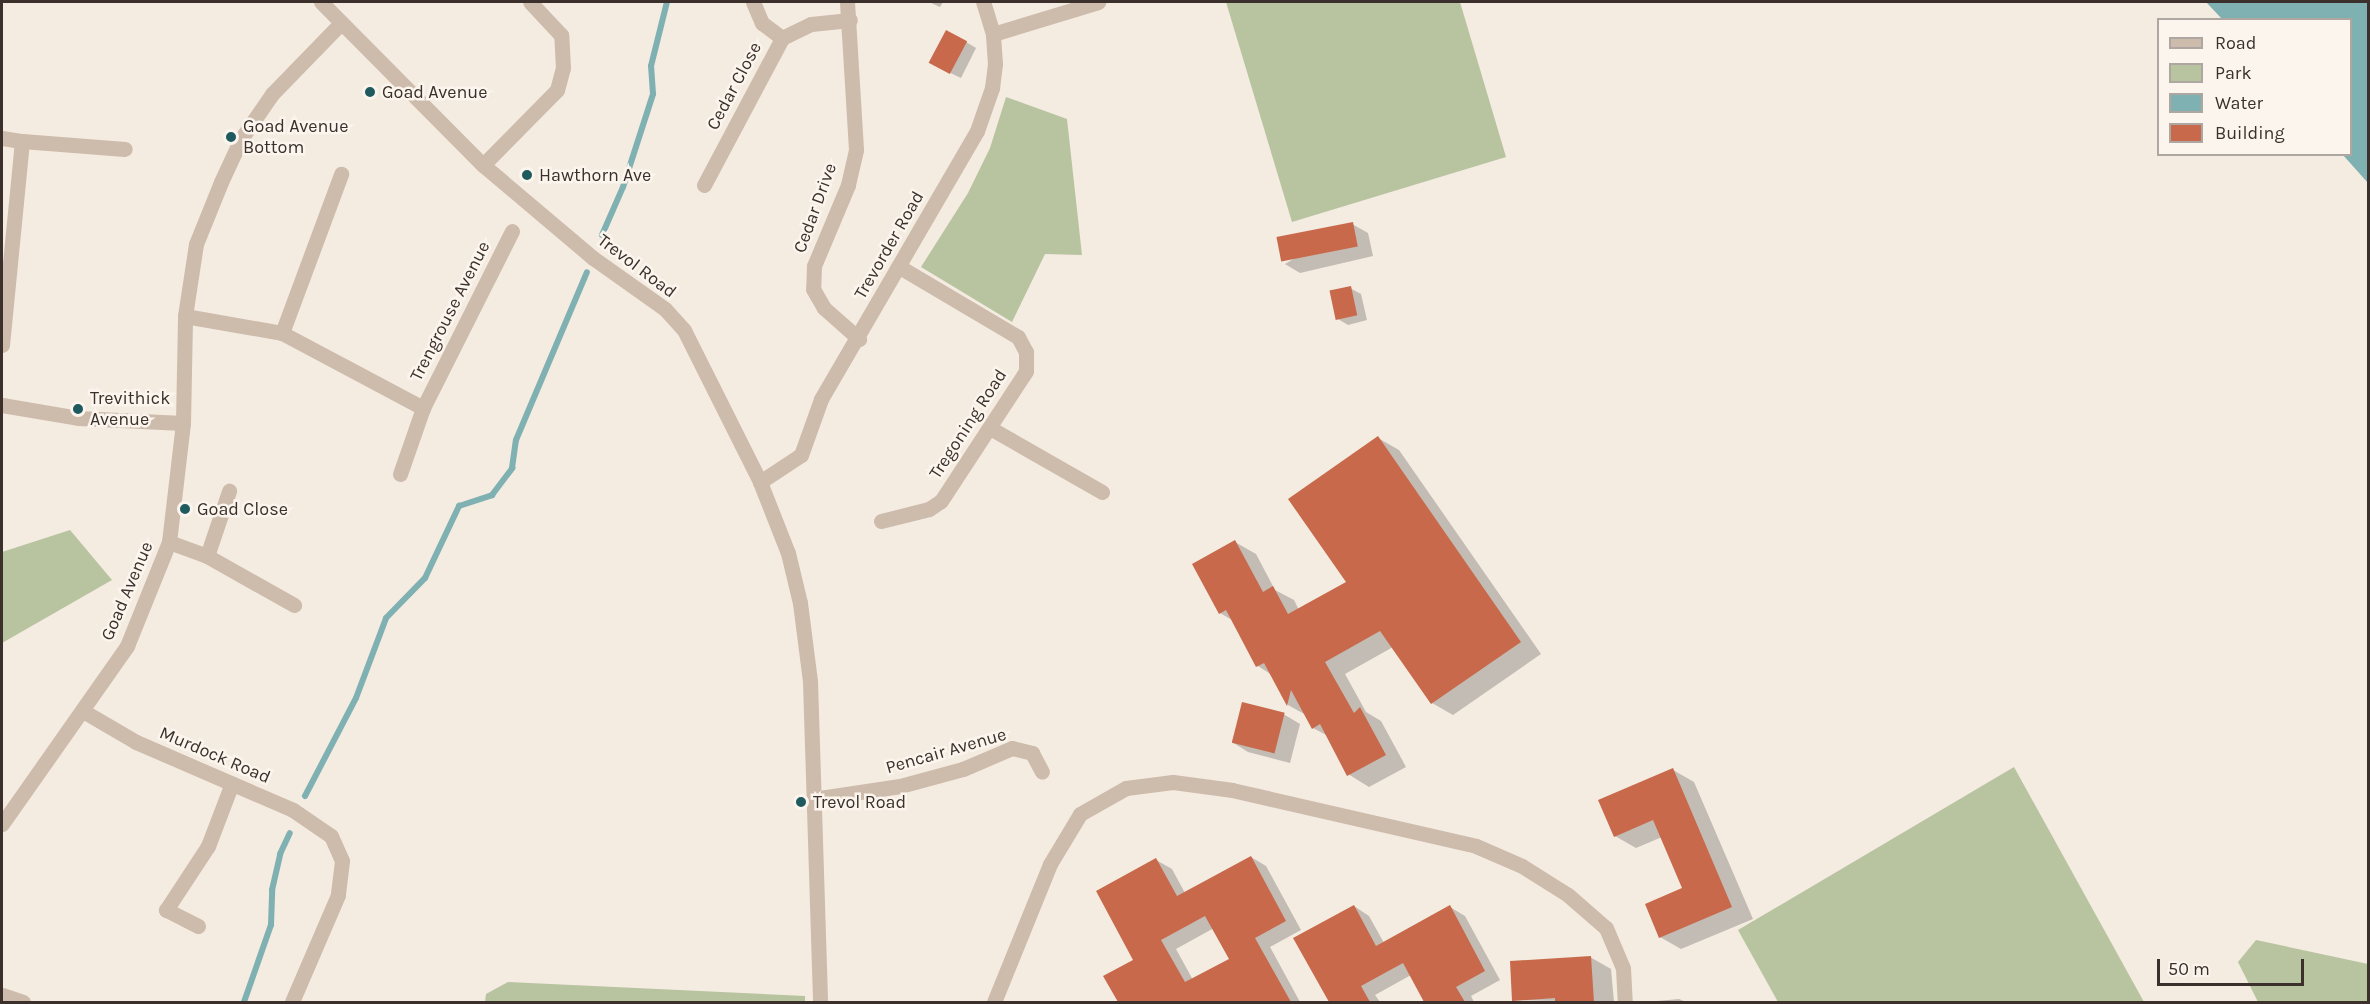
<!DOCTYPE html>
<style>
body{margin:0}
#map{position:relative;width:2370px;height:1004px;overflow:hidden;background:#f4ebe1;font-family:Karla,sans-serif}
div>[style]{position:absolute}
.green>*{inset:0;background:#b8c4a0}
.water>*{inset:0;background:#7fb0b2}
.shadow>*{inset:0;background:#0003}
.stream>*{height:6px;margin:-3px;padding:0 3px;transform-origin:3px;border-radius:3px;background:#7fb0b2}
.building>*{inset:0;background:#c8694b;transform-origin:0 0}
.minor>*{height:15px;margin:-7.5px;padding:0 7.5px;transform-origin:7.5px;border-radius:7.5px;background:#cdbbac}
.tertiary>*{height:15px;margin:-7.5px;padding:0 7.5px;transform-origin:7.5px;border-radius:7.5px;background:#cdbbac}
.dots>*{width:16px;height:16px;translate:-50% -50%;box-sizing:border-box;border:3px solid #fbf5ee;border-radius:50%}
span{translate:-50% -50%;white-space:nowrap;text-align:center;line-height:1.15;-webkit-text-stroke:5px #fbf5ee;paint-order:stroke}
.street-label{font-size:18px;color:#3b302b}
.poi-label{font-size:18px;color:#3b302b}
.left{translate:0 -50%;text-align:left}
.frame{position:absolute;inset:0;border:3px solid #3b302b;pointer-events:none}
.legend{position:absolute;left:2157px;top:18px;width:195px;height:138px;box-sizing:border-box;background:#fbf5ee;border:2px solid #aea6a0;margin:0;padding:8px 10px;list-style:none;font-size:18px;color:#3b302b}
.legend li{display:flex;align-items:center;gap:12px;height:30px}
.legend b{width:30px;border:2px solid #aea6a0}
.scale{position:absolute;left:2157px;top:959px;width:147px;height:27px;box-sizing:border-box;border:3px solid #3b302b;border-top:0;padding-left:8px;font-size:18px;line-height:21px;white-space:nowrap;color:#3b302b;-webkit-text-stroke:4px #fbf5ee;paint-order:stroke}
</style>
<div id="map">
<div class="green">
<i style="clip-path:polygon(1226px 2px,1460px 2px,1506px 157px,1292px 222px)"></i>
<i style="clip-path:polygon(1006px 97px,1067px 119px,1082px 255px,1045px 254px,1012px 322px,921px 267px,968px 193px,990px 148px)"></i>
<i style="clip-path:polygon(70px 530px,112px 580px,2px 643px,2px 552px)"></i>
<i style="clip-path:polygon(2014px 767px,2144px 1002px,1778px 1002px,1738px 930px)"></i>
<i style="clip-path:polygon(2256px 940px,2368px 964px,2368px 1002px,2258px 1002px,2238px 962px)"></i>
<i style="clip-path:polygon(508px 982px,805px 996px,805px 1002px,485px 1002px,486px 994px)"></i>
</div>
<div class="water">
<i style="clip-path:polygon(2206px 2px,2368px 2px,2368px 183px,2343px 155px,2350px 154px,2350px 20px,2222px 19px)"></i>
</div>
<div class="shadow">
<i style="clip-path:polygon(929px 2px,943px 2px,940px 7px)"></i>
<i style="clip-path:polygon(966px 42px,976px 48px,961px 78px,942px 69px)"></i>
<i style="clip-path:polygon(1352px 224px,1368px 233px,1373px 256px,1300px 273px,1285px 264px)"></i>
<i style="clip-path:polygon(1350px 288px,1361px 294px,1367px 320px,1348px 325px,1338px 319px)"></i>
<i style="clip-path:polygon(1378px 438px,1399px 450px,1541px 654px,1453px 715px,1432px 703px,1393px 647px,1345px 674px,1366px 712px,1381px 721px,1406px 767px,1369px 787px,1348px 774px,1328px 736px,1313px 728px,1306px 715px,1288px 705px,1272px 675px,1258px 666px,1232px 620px,1220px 613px,1235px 542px,1256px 554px,1275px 590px,1294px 600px,1299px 610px,1348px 582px)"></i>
<i style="clip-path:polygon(1243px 704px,1285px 715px,1300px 724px,1290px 763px,1248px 752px,1232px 742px)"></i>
<i style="clip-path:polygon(1673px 770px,1694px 782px,1753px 919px,1681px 949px,1660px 937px,1684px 889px,1662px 837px,1636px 848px,1615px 836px)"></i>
<i style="clip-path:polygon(evenodd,1251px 857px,1266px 866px,1301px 930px,1270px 947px,1300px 1002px,1119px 1002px,1105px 977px,1135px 960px,1156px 860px,1172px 869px,1185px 893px,1251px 857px,1214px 928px,1231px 959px,1193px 980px,1176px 949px,1214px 928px)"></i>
<i style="clip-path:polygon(1354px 906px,1369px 916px,1384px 943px,1450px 907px,1465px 916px,1500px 980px,1471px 996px,1474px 1002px,1426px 1002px,1411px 975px,1375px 995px,1380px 1002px,1330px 1002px,1295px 938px)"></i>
<i style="clip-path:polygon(1590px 957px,1611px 969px,1614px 1002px,1514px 1000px)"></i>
<i style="clip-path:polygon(1679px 999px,1686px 1002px,1657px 1002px,1657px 1001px)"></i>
</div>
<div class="stream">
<i style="left:602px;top:235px;width:52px;rotate:-66.4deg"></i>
<i style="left:623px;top:187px;width:98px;rotate:-72.1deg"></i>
<i style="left:653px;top:94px;width:28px;rotate:-94deg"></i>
<i style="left:651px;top:66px;width:66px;rotate:-76deg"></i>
<i style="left:305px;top:796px;width:110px;rotate:-62.5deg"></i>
<i style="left:356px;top:698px;width:85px;rotate:-69.4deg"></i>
<i style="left:386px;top:618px;width:56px;rotate:-45.7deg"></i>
<i style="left:425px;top:578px;width:80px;rotate:-64.7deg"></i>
<i style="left:459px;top:506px;width:35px;rotate:-18deg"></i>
<i style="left:492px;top:495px;width:34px;rotate:-53deg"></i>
<i style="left:512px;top:468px;width:28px;rotate:-82deg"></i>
<i style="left:516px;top:440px;width:182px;rotate:-67.1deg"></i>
<i style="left:244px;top:1002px;width:82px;rotate:-70.7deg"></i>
<i style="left:271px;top:925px;width:35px;rotate:-88deg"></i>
<i style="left:272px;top:890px;width:37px;rotate:-77deg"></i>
<i style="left:280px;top:854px;width:23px;rotate:-65deg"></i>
</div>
<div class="building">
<i style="left:946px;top:30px;width:24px;height:37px;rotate:28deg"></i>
<i style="left:1353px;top:222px;width:25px;height:78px;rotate:79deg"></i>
<i style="left:1351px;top:286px;width:30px;height:22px;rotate:78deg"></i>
<i style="clip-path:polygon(1378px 436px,1521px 642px,1431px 704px,1380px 631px,1325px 662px,1354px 713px,1360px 707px,1386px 755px,1347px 776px,1320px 724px,1312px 729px,1291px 690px,1287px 706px,1264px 663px,1256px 667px,1226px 610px,1219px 614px,1192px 564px,1235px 540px,1263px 592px,1273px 586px,1288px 614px,1346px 582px,1288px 499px)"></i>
<i style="left:1242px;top:702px;width:44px;height:42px;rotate:14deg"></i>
<i style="clip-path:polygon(1673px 768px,1732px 907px,1659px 938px,1645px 904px,1682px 888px,1653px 820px,1614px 837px,1598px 800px)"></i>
<i style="clip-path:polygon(evenodd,1251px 856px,1286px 921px,1255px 938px,1291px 1002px,1118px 1002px,1103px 976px,1133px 960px,1096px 891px,1156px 858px,1177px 896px,1251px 856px,1205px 916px,1229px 959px,1185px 982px,1161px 940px,1205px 916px)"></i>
<i style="clip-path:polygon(1354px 905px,1376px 946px,1450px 905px,1485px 971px,1456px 987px,1465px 1002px,1424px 1002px,1403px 963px,1361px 986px,1370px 1002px,1329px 1002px,1293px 938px)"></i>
<i style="clip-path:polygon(1591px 956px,1594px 1002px,1555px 1002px,1555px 998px,1512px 1001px,1510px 961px)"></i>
</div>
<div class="minor">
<i style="left:753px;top:2px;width:23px;rotate:67deg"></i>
<i style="left:762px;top:23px;width:25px;rotate:37deg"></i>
<i style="left:847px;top:2px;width:148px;rotate:86.5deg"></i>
<i style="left:856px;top:150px;width:36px;rotate:103deg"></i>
<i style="left:848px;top:185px;width:88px;rotate:112.8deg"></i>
<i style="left:814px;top:266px;width:23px;rotate:92deg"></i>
<i style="left:813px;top:289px;width:22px;rotate:60deg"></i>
<i style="left:824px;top:308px;width:47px;rotate:41.5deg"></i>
<i style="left:993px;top:34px;width:110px;rotate:-16.9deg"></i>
<i style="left:2px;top:138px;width:20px;rotate:9deg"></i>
<i style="left:483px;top:165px;width:105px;rotate:-45.4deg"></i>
<i style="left:557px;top:90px;width:23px;rotate:-75deg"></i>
<i style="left:563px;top:68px;width:33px;rotate:-93deg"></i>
<i style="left:561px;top:35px;width:45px;rotate:-133.2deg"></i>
<i style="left:704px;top:185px;width:166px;rotate:-62deg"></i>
<i style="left:782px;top:38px;width:32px;rotate:-26deg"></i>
<i style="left:811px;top:24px;width:39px;rotate:-6deg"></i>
<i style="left:185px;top:316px;width:98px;rotate:9.9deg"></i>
<i style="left:282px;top:333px;width:160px;rotate:28deg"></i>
<i style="left:282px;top:333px;width:170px;rotate:-69.6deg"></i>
<i style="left:2px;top:345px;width:205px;rotate:-84.4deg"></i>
<i style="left:22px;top:141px;width:103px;rotate:4.4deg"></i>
<i style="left:990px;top:428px;width:129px;rotate:29.7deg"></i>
<i style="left:400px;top:474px;width:70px;rotate:-70.8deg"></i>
<i style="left:423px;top:408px;width:198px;rotate:-63.3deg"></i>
<i style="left:760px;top:482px;width:49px;rotate:-33.4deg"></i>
<i style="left:801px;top:455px;width:59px;rotate:-70.3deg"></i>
<i style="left:821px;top:399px;width:310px;rotate:-59.8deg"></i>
<i style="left:977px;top:131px;width:46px;rotate:-70.8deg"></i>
<i style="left:992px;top:88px;width:24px;rotate:-83deg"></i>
<i style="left:995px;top:64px;width:30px;rotate:-94deg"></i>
<i style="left:993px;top:34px;width:34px;rotate:-107deg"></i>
<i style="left:881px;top:521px;width:49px;rotate:-14deg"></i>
<i style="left:929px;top:509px;width:14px;rotate:-34deg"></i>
<i style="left:941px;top:501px;width:155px;rotate:-56.8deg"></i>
<i style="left:1026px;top:371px;width:19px;rotate:-90deg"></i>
<i style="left:1026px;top:352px;width:17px;rotate:-118deg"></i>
<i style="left:1018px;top:337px;width:139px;rotate:-149.4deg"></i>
<i style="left:169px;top:542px;width:40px;rotate:20.2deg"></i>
<i style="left:207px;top:556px;width:100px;rotate:29.4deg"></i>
<i style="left:207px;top:556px;width:69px;rotate:-71.3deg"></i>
<i style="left:83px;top:711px;width:61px;rotate:30.3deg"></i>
<i style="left:136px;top:742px;width:171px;rotate:23.4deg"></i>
<i style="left:293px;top:810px;width:46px;rotate:34.4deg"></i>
<i style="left:331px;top:836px;width:27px;rotate:66deg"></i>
<i style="left:342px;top:861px;width:34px;rotate:97deg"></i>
<i style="left:338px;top:895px;width:116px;rotate:113.3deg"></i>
<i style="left:813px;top:799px;width:88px;rotate:-8.5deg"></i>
<i style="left:900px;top:786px;width:65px;rotate:-15.1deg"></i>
<i style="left:963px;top:769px;width:53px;rotate:-23.2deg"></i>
<i style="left:1012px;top:748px;width:21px;rotate:14deg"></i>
<i style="left:1032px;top:753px;width:21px;rotate:62deg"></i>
<i style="left:198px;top:926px;width:36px;rotate:-153deg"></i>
<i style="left:166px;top:910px;width:77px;rotate:-56.7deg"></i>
<i style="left:208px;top:846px;width:67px;rotate:-69.1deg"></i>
<i style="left:2px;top:995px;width:22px;rotate:18deg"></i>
<i style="left:994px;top:1002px;width:149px;rotate:-67.9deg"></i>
<i style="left:1050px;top:864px;width:58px;rotate:-59deg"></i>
<i style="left:1080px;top:814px;width:53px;rotate:-29.5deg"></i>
<i style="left:1126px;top:788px;width:47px;rotate:-7.3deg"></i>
<i style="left:1173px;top:782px;width:60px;rotate:7.7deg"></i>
<i style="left:1232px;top:790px;width:250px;rotate:12.9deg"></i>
<i style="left:1476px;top:846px;width:50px;rotate:23.5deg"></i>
<i style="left:1522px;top:866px;width:54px;rotate:32.2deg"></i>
<i style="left:1568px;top:895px;width:50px;rotate:41deg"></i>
<i style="left:1606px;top:928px;width:43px;rotate:67deg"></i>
<i style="left:1623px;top:968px;width:34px;rotate:87deg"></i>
</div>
<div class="tertiary">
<i style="left:321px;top:2px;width:230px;rotate:45.2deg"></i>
<i style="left:483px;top:165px;width:144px;rotate:40.2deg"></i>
<i style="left:593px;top:258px;width:88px;rotate:35.3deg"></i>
<i style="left:665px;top:309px;width:28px;rotate:48deg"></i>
<i style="left:684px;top:330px;width:170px;rotate:63.4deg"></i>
<i style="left:760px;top:482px;width:76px;rotate:68.5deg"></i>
<i style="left:788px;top:553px;width:51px;rotate:76.5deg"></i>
<i style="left:800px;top:603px;width:79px;rotate:82.7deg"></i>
<i style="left:810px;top:681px;width:321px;rotate:88.2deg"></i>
<i style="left:2px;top:405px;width:77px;rotate:9.7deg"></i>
<i style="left:78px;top:418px;width:105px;rotate:2.7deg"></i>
<i style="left:2px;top:824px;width:218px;rotate:-54.9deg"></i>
<i style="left:127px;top:646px;width:112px;rotate:-68deg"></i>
<i style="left:169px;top:542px;width:120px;rotate:-83.3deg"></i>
<i style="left:183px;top:423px;width:107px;rotate:-88.9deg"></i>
<i style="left:185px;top:316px;width:73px;rotate:-81.3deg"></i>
<i style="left:196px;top:244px;width:67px;rotate:-68deg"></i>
<i style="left:221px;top:182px;width:47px;rotate:-65.1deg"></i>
<i style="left:241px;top:139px;width:55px;rotate:-55.4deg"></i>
<i style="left:272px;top:94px;width:99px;rotate:-45.8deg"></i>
</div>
<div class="dots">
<i style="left:370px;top:92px;background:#1f5a5e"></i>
<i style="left:231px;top:137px;background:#1f5a5e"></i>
<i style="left:527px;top:175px;background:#1f5a5e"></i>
<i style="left:78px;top:409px;background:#1f5a5e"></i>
<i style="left:185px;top:509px;background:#1f5a5e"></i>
<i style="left:801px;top:802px;background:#1f5a5e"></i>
</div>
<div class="street-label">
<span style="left:734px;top:86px;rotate:-62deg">Cedar Close</span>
<span style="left:815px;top:208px;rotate:-70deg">Cedar Drive</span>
<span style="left:889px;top:245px;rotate:-60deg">Trevorder Road</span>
<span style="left:637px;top:266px;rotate:37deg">Trevol Road</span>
<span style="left:450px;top:311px;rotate:-63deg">Trengrouse Avenue</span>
<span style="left:968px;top:424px;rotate:-57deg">Tregoning Road</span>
<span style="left:127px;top:591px;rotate:-67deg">Goad Avenue</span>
<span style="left:946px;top:751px;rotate:-16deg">Pencair Avenue</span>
<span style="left:215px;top:755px;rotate:23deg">Murdock Road</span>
</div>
<div class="poi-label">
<span class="left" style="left:382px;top:92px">Goad Avenue</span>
<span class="left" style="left:243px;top:137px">Goad Avenue<br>Bottom</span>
<span class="left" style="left:539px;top:175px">Hawthorn Ave</span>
<span class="left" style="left:90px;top:409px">Trevithick<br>Avenue</span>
<span class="left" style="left:197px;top:509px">Goad Close</span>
<span class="left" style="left:813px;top:802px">Trevol Road</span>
</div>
<div class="frame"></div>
<ul class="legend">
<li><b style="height:8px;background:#cdbbac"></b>Road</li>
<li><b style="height:16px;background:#b8c4a0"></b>Park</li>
<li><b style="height:16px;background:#7fb0b2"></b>Water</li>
<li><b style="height:16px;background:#c8694b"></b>Building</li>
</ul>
<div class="scale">50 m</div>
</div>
